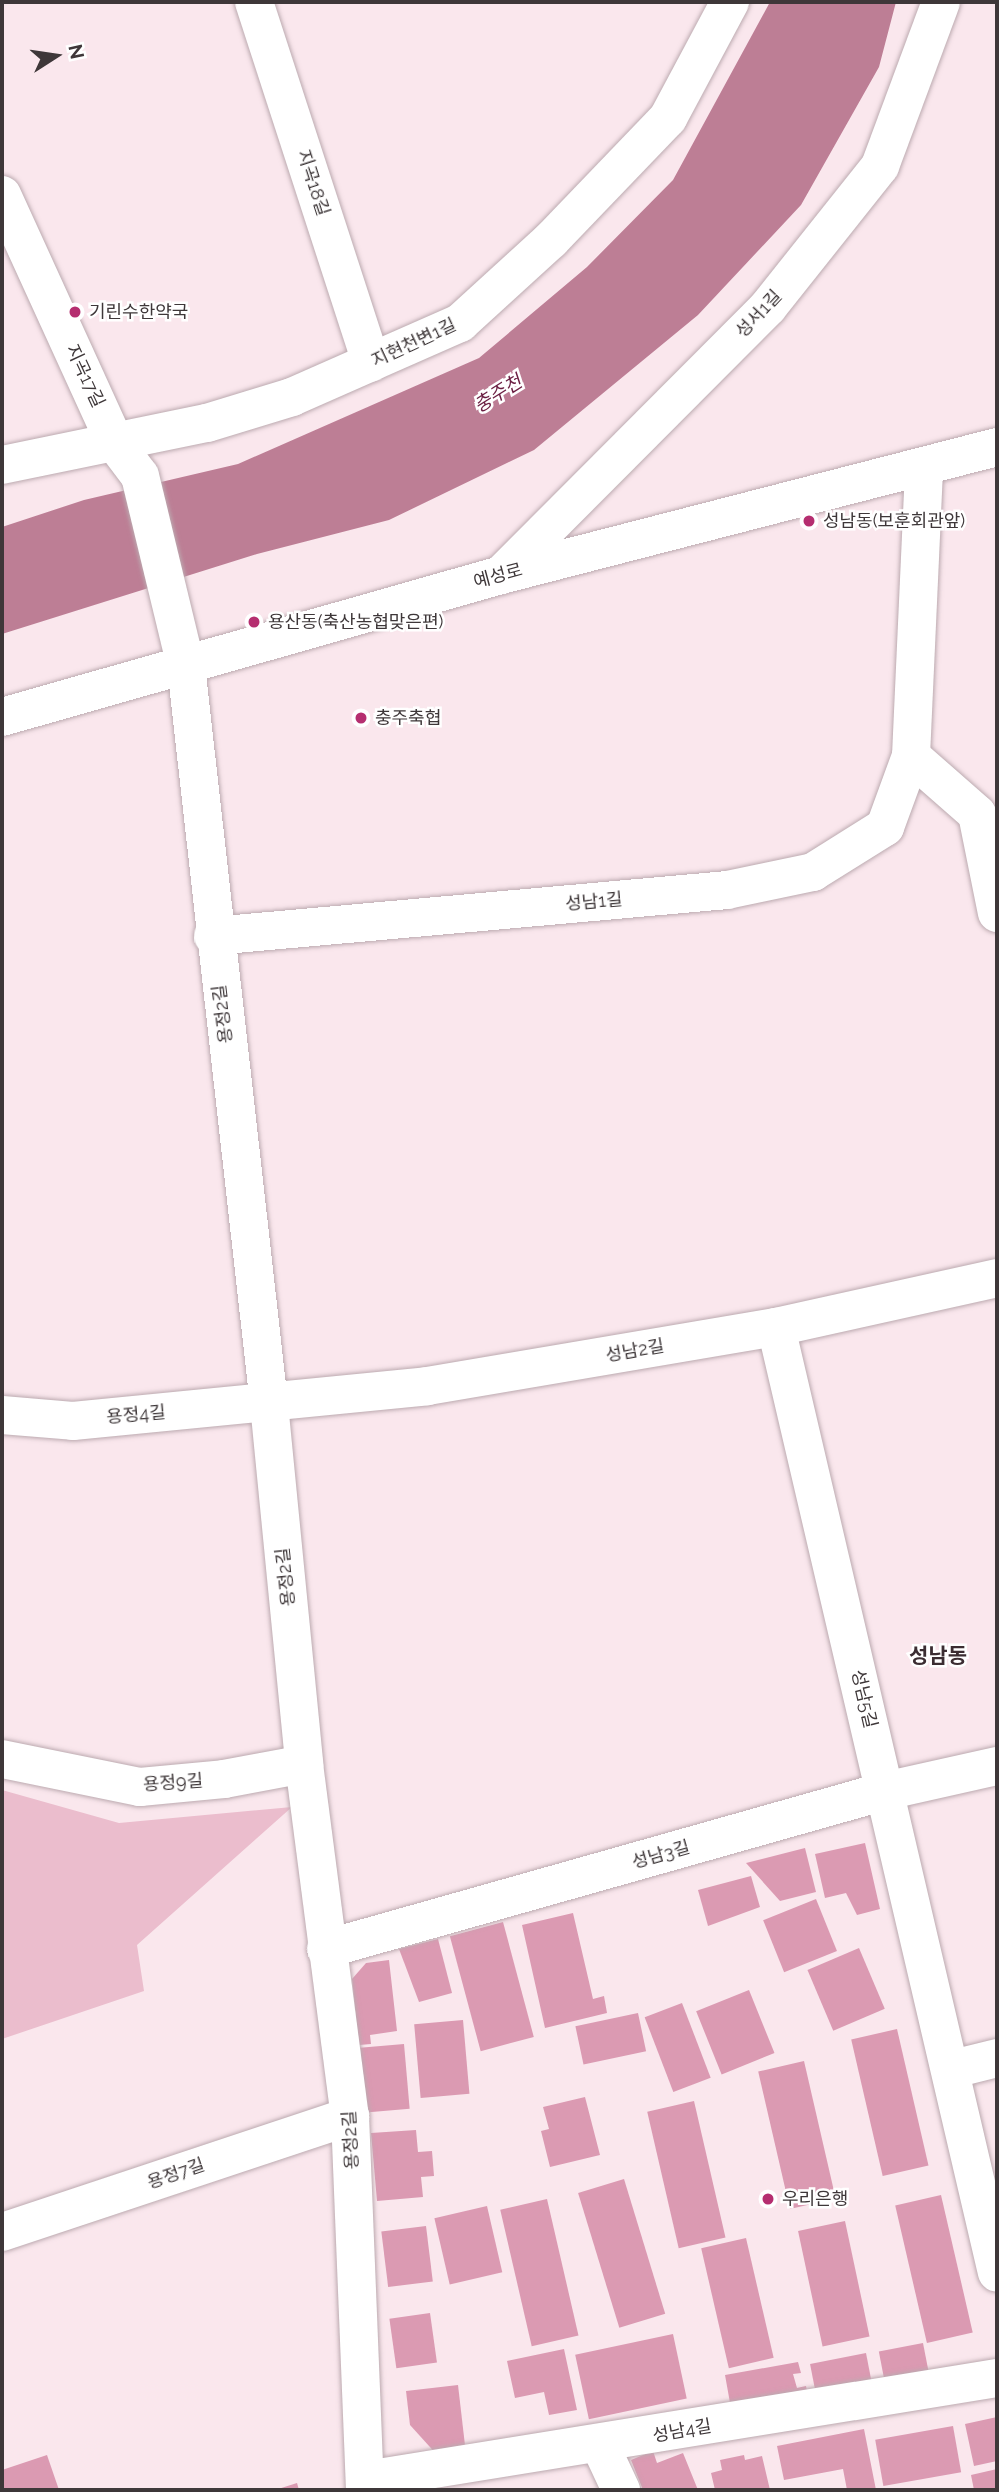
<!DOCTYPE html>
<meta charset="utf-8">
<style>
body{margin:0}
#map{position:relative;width:999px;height:2492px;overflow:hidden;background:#fae7ed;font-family:Raleway,"Noto Sans KR",sans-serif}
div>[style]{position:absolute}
.green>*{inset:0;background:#ebbdcd}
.water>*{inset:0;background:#bd7e95}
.building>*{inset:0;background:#db9ab2;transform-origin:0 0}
.roads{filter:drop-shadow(0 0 2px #bcaab0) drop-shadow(0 0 2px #bcaab0)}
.street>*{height:38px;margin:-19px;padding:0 19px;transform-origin:19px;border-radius:19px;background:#fff}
.secondary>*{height:38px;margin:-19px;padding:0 19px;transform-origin:19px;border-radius:19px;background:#fff}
.dots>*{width:19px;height:19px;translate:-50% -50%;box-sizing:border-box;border:4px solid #fff;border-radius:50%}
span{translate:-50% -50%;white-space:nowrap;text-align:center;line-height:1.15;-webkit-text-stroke:5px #fff;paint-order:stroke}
.street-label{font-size:18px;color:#3e3739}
.poi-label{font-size:18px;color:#3e3739}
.left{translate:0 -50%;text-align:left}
.water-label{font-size:19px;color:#6a1d41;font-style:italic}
.quarter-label{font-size:21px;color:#3b2d32;font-weight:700}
.frame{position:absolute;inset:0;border:4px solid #3e3739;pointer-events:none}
.north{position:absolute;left:21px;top:21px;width:70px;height:70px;-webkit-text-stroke:5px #fff;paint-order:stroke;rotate:78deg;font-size:19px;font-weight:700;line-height:28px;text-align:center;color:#3e3739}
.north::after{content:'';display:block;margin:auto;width:24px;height:32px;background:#3e3739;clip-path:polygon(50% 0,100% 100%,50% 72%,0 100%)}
</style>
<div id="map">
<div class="green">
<i style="clip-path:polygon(2px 1790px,119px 1823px,292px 1807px,137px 1945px,144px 1991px,2px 2039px)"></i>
</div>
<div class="water">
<i style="clip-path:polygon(770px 2px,896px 2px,879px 67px,801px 205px,698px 315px,534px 450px,389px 520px,257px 554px,2px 634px,2px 527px,84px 500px,238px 464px,479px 358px,587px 267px,673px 180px)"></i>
</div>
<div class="building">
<i style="clip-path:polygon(865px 1843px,880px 1909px,857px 1915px,846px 1893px,825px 1898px,815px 1854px)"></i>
<i style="clip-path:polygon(805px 1848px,816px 1892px,780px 1901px,746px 1863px)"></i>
<i style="clip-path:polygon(751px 1876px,760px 1907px,708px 1926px,698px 1890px)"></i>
<i style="left:816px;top:1899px;width:56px;height:57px;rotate:68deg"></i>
<i style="clip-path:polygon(573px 1913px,593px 1999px,604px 1996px,607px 2013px,545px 2028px,522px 1925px)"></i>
<i style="left:503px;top:1922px;width:119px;height:55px;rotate:75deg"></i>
<i style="clip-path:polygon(438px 1939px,452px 1993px,419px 2002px,399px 1949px)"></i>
<i style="left:859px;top:1948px;width:66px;height:56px;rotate:67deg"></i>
<i style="clip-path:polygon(389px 1960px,397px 2031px,370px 2035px,371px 2044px,359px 2045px,352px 1979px,366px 1963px)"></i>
<i style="left:749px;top:1990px;width:68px;height:57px;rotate:68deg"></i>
<i style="left:682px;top:2003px;width:80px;height:40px;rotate:69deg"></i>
<i style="left:638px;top:2013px;width:39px;height:64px;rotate:78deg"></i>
<i style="left:463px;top:2020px;width:74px;height:49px;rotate:85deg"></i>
<i style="left:897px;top:2029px;width:140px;height:47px;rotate:77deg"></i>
<i style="left:404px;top:2044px;width:65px;height:44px;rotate:85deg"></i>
<i style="left:804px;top:2061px;width:141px;height:47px;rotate:77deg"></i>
<i style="clip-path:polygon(585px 2097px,600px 2155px,550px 2167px,541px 2131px,549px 2129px,543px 2107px)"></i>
<i style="left:694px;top:2101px;width:140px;height:48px;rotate:77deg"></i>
<i style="clip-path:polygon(416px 2130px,418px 2152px,432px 2151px,434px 2176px,421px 2177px,423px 2197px,377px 2201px,371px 2133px)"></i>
<i style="left:624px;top:2179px;width:141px;height:48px;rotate:73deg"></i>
<i style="left:941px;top:2195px;width:141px;height:47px;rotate:77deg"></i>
<i style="left:547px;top:2199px;width:140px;height:48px;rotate:77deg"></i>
<i style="left:487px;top:2206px;width:68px;height:54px;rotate:77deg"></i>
<i style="left:845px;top:2221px;width:118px;height:48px;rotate:78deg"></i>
<i style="left:426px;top:2226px;width:56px;height:45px;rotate:83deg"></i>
<i style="left:746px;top:2238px;width:123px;height:46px;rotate:77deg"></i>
<i style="left:430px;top:2313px;width:50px;height:41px;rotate:82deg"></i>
<i style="left:673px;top:2334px;width:66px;height:100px;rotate:78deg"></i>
<i style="left:923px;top:2343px;width:37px;height:45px;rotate:79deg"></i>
<i style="clip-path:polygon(564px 2349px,577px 2410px,549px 2415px,544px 2392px,515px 2398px,507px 2361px)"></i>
<i style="left:866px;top:2353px;width:32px;height:57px;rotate:79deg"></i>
<i style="clip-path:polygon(798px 2362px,801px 2373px,793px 2374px,797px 2388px,806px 2386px,809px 2401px,732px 2414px,725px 2375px)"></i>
<i style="clip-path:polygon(458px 2385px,466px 2454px,439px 2457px,410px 2425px,406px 2391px)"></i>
<i style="clip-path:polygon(997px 2417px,997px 2461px,974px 2466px,965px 2424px)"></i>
<i style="left:953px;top:2426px;width:47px;height:79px;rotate:80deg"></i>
<i style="clip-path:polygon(864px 2429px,876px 2490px,847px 2490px,843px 2469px,784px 2480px,777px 2446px)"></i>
<i style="clip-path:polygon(653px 2451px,657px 2463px,683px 2453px,698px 2490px,643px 2490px,631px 2460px)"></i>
<i style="clip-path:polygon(47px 2455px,59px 2490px,2px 2490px,2px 2470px)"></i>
<i style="clip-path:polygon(744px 2455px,745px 2460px,762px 2456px,770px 2490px,715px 2490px,711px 2473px,722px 2470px,720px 2460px)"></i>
<i style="clip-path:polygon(997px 2469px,997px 2490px,974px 2490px,971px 2475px)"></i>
<i style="clip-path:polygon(297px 2483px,299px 2490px,275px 2490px)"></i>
</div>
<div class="roads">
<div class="street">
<i style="left:254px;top:2px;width:379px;rotate:72deg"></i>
<i style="left:2px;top:195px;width:273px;rotate:65.5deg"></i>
<i style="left:115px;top:443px;width:41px;rotate:52.9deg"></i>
<i style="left:140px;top:476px;width:195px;rotate:76.4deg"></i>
<i style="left:186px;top:666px;width:743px;rotate:83.58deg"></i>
<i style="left:269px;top:1404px;width:362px;rotate:84.4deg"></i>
<i style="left:304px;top:1764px;width:355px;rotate:82.6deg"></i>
<i style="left:350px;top:2116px;width:374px;rotate:87.7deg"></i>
<i style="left:2px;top:465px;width:209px;rotate:-11.6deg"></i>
<i style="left:207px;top:423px;width:89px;rotate:-17deg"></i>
<i style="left:292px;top:397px;width:184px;rotate:-23.8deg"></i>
<i style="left:460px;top:323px;width:123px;rotate:-42.4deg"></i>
<i style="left:551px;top:240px;width:169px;rotate:-46.2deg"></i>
<i style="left:668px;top:118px;width:132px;rotate:-61.9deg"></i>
<i style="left:501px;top:575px;width:378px;rotate:-45.1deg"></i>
<i style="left:768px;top:307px;width:180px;rotate:-51.5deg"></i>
<i style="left:880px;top:166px;width:175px;rotate:-69.6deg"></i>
<i style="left:911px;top:756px;width:88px;rotate:41.3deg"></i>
<i style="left:977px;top:814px;width:101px;rotate:78.6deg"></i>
<i style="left:213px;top:936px;width:516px;rotate:-5.11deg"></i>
<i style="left:727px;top:890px;width:88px;rotate:-11.8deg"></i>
<i style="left:813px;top:872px;width:85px;rotate:-32deg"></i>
<i style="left:885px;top:827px;width:76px;rotate:-69.9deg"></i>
<i style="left:911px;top:756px;width:287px;rotate:-87.4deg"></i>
<i style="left:776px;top:1327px;width:971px;rotate:76.85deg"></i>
<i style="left:2px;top:1415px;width:71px;rotate:4.8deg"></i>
<i style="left:73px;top:1421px;width:356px;rotate:-5.6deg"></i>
<i style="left:427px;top:1386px;width:354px;rotate:-9.6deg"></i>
<i style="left:776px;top:1327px;width:226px;rotate:-12.5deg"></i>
<i style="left:2px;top:1759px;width:141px;rotate:11.5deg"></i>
<i style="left:140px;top:1787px;width:84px;rotate:-5.4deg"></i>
<i style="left:224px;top:1779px;width:81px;rotate:-10.6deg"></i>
<i style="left:326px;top:1949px;width:581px;rotate:-15.78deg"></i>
<i style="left:885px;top:1791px;width:115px;rotate:-12.6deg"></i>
<i style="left:953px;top:2069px;width:45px;rotate:-14deg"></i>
<i style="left:2px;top:2232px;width:367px;rotate:-18.4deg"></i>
<i style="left:600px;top:2445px;width:50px;rotate:65deg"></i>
<i style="left:366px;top:2480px;width:639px;rotate:-9.18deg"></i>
</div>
<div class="secondary">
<i style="left:2px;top:717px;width:519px;rotate:-15.88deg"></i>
<i style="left:501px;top:575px;width:512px;rotate:-14.47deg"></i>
</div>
</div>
<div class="dots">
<i style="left:75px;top:312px;background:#b52e70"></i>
<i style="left:809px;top:521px;background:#b52e70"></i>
<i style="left:254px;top:622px;background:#b52e70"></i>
<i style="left:361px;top:718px;background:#b52e70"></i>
<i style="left:768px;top:2199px;background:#b52e70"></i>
</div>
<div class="street-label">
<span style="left:313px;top:183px;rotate:72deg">지곡18길</span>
<span style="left:759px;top:314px;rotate:-47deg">성서1길</span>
<span style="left:414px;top:343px;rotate:-25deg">지현천변1길</span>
<span style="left:85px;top:376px;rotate:65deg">지곡17길</span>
<span style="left:498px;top:576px;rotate:-15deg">예성로</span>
<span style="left:594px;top:902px;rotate:-5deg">성남1길</span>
<span style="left:223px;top:1014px;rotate:-97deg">용정2길</span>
<span style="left:635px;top:1351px;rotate:-10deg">성남2길</span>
<span style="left:136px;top:1415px;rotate:-5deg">용정4길</span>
<span style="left:286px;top:1577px;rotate:-96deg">용정2길</span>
<span style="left:864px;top:1699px;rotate:77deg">성남5길</span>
<span style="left:173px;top:1783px;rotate:-4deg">용정9길</span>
<span style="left:661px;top:1855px;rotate:-16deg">성남3길</span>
<span style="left:351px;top:2140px;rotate:-93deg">용정2길</span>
<span style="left:176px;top:2174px;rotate:-19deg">용정7길</span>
<span style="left:682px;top:2431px;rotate:-10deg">성남4길</span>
</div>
<div class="poi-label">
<span class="left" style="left:89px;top:312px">기린수한약국</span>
<span class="left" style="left:823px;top:521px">성남동(보훈회관앞)</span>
<span class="left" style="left:268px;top:622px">용산동(축산농협맞은편)</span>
<span class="left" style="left:375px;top:718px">충주축협</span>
<span class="left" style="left:782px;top:2199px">우리은행</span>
</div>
<div class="water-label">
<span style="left:498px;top:394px;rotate:-32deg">충주천</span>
</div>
<div class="quarter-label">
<span style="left:938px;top:1656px">성남동</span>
</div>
<div class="frame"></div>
<div class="north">N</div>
</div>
